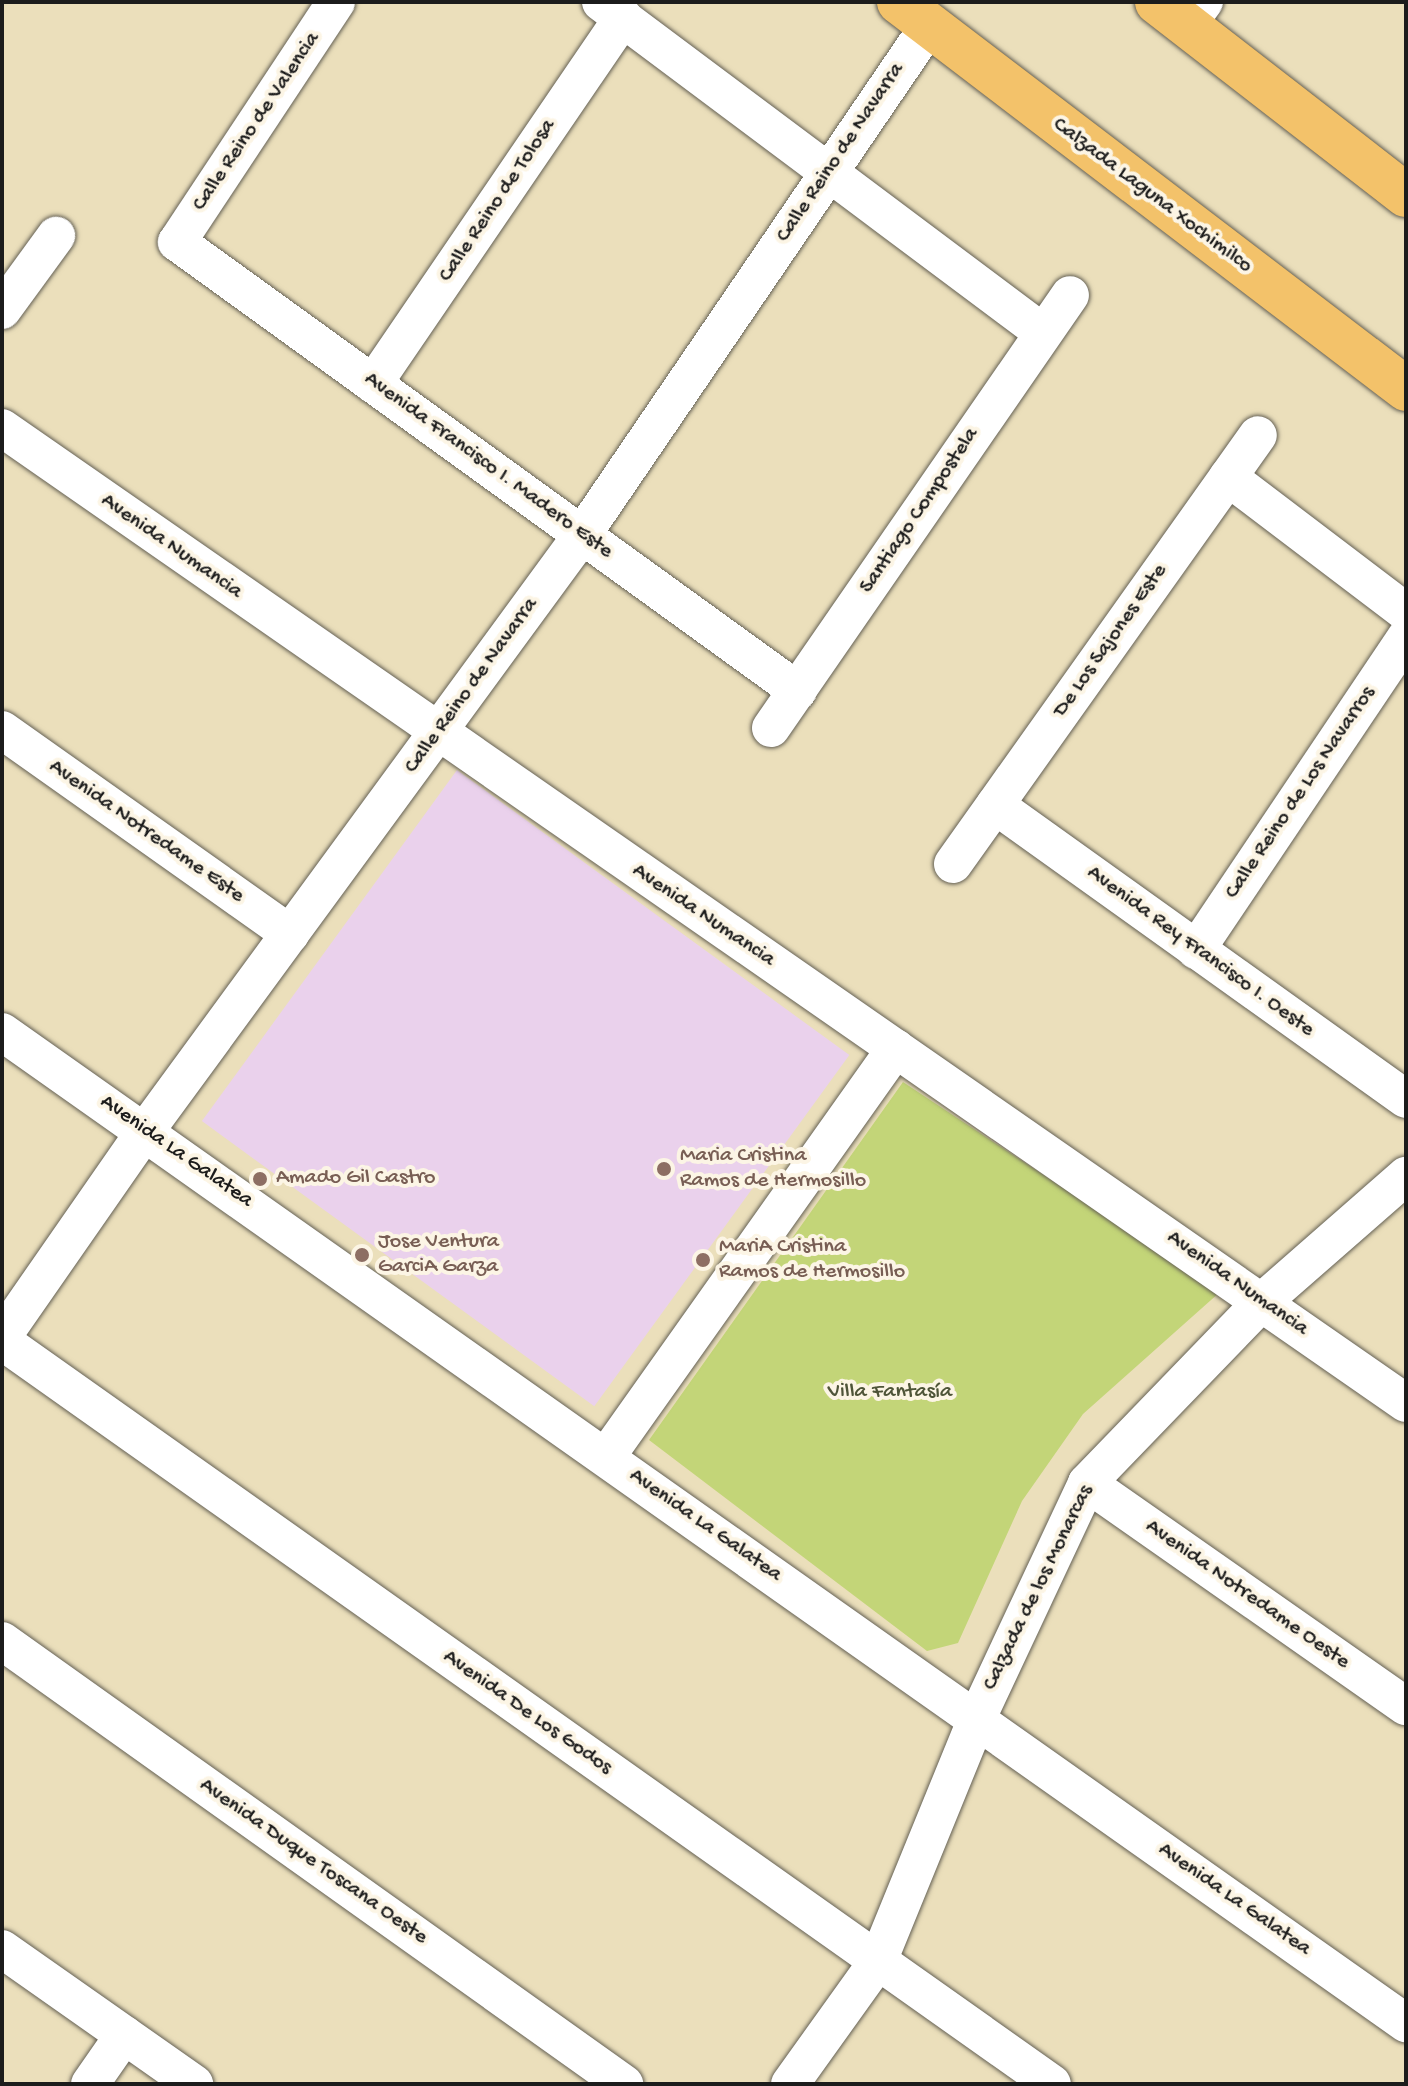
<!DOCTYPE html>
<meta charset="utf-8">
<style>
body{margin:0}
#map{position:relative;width:1408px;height:2086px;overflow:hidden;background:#ebdfbb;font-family:"Gochi Hand",sans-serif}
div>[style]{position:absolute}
.built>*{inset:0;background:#ead1ec;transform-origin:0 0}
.green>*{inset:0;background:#c3d578}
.roads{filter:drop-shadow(0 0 2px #646054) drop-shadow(0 0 2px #646054)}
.minor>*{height:38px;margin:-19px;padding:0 19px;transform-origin:19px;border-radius:19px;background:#fff}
.major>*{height:44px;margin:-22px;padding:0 22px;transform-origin:22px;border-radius:22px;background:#f3c26a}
.dots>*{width:22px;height:22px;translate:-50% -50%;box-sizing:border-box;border:4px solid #fcf5e5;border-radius:50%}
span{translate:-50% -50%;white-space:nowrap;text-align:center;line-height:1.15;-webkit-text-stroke:8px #fcf5e5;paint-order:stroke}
.street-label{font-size:22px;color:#1c1c1c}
.education-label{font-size:22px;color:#785e54}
.left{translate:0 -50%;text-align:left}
.park-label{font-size:22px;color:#4e5438}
.frame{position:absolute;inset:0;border:4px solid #1c1c1c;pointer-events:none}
</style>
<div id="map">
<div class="built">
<i style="left:457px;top:770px;width:485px;height:434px;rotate:36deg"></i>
</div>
<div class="green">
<i style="clip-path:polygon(903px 1082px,1220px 1292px,1083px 1414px,1022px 1501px,958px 1643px,927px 1651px,649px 1440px)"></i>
</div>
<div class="roads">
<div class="minor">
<i style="left:336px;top:2px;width:288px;rotate:123.5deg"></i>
<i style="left:177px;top:242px;width:766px;rotate:35.87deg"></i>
<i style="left:601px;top:2px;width:551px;rotate:36.81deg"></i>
<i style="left:1187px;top:25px;width:29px;rotate:-54deg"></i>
<i style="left:2px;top:310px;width:92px;rotate:-53.9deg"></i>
<i style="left:373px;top:384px;width:444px;rotate:-55.7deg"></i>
<i style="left:2px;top:428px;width:1709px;rotate:34.78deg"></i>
<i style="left:1228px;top:477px;width:223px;rotate:37.2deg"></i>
<i style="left:771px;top:728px;width:526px;rotate:-55.37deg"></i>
<i style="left:2px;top:730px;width:353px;rotate:35.3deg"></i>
<i style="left:995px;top:805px;width:505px;rotate:35.58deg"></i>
<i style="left:953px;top:864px;width:526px;rotate:-54.59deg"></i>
<i style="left:1196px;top:950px;width:377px;rotate:-56.1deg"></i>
<i style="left:2px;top:1032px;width:1719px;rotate:35.22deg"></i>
<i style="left:2px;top:1337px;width:252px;rotate:-55.2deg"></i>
<i style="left:146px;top:1130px;width:738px;rotate:-53.77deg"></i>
<i style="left:582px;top:535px;width:616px;rotate:-55.72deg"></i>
<i style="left:2px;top:1341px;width:1286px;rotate:35.28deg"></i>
<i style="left:606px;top:1457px;width:501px;rotate:-54.66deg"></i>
<i style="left:1087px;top:1483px;width:389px;rotate:35deg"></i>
<i style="left:2px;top:1641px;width:764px;rotate:35.46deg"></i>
<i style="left:2px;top:1949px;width:235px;rotate:35.1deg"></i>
<i style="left:90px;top:2084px;width:60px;rotate:-55.2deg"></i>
<i style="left:790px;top:2084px;width:151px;rotate:-54.4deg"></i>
<i style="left:878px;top:1961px;width:262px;rotate:-67.8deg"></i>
<i style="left:977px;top:1718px;width:259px;rotate:-64.9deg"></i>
<i style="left:1087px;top:1483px;width:253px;rotate:-46deg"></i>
<i style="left:1263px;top:1301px;width:190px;rotate:-41.2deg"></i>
</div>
<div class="major">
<i style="left:899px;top:2px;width:638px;rotate:37.35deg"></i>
<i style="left:1157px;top:2px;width:315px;rotate:37.8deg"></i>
</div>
</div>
<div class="dots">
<i style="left:664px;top:1169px;background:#8d6e63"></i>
<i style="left:260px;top:1179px;background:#8d6e63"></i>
<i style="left:362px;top:1255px;background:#8d6e63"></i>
<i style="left:703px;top:1260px;background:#8d6e63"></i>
</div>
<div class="street-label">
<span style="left:257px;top:122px;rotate:-56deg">Calle Reino de Valencia</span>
<span style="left:841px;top:153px;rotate:-56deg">Calle Reino de Navarra</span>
<span style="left:1152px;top:196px;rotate:37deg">Calzada Laguna Xochimilco</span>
<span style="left:498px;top:201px;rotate:-56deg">Calle Reino de Tolosa</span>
<span style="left:488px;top:466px;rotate:36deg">Avenida Francisco I. Madero Este</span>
<span style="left:920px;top:511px;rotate:-56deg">Santiago Compostela</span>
<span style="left:171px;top:547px;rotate:35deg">Avenida Numancia</span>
<span style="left:1111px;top:641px;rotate:-55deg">De Los Sajones Este</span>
<span style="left:472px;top:686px;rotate:-54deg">Calle Reino de Navarra</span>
<span style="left:1301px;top:793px;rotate:-56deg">Calle Reino de Los Navarros</span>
<span style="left:146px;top:832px;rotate:35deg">Avenida Notredame Este</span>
<span style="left:703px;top:916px;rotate:34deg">Avenida Numancia</span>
<span style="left:1200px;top:952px;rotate:36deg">Avenida Rey Francisco I. Oeste</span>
<span style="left:176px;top:1152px;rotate:35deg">Avenida La Galatea</span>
<span style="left:1237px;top:1284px;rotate:35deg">Avenida Numancia</span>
<span style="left:705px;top:1526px;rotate:35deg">Avenida La Galatea</span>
<span style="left:1039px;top:1588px;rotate:-64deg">Calzada de los Monarcas</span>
<span style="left:1247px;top:1595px;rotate:35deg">Avenida Notredame Oeste</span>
<span style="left:527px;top:1713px;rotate:35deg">Avenida De Los Godos</span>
<span style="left:313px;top:1862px;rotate:35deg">Avenida Duque Toscana Oeste</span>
<span style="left:1234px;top:1900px;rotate:35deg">Avenida La Galatea</span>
</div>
<div class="education-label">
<span class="left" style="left:680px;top:1169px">Maria Cristina<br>Ramos de Hermosillo</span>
<span class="left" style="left:276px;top:1179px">Amado Gil Castro</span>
<span class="left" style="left:378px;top:1255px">Jose Ventura<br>GarciA Garza</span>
<span class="left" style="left:719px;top:1260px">MariA Cristina<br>Ramos de Hermosillo</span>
</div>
<div class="park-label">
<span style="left:890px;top:1393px">Villa Fantasía</span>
</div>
<div class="frame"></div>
</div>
